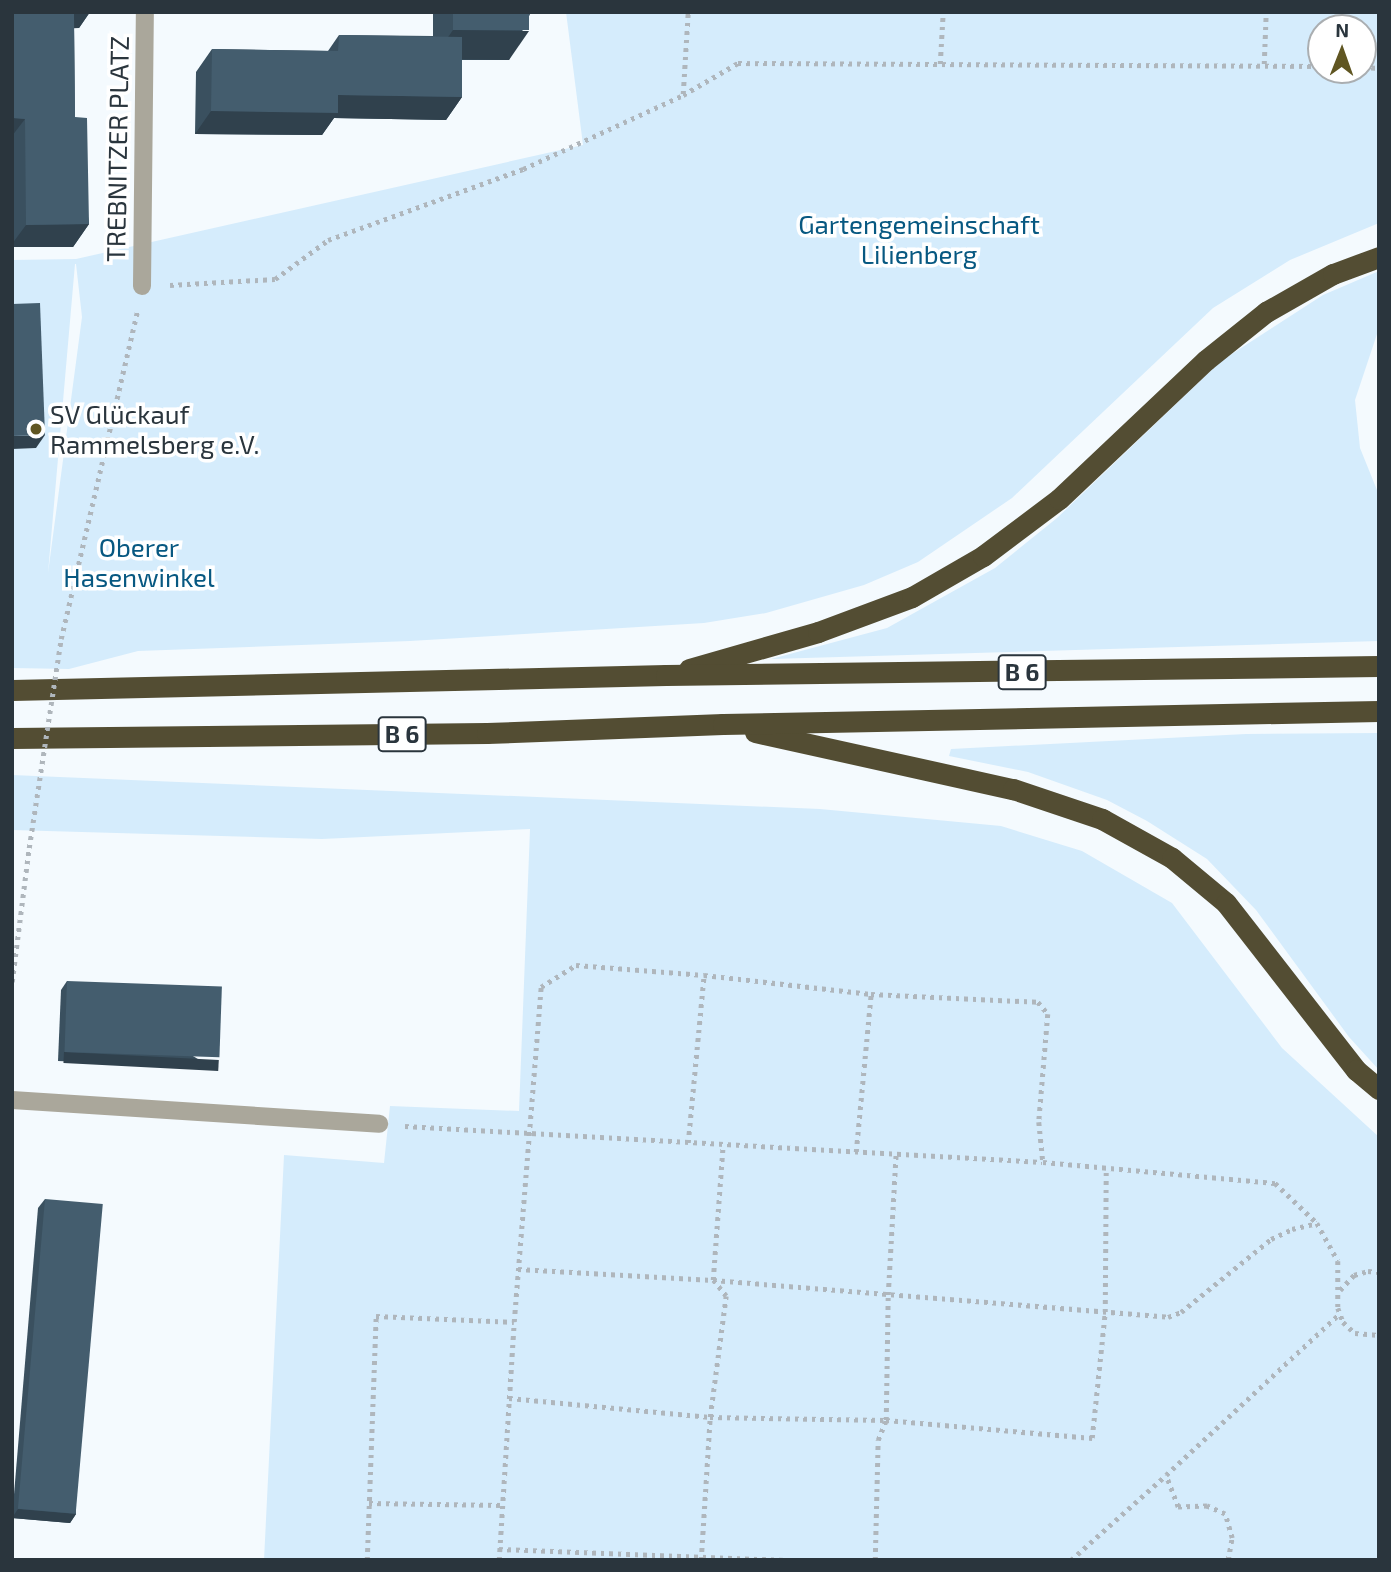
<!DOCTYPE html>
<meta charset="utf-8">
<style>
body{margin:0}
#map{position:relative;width:1391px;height:1572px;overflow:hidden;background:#f4fafe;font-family:"Exo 2",sans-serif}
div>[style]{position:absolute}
.green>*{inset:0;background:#d5ecfc}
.path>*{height:4.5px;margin-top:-2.25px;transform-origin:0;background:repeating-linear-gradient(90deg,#afb6bc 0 3.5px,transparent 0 8.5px)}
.lane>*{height:18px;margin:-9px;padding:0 9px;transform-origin:9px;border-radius:9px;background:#aaa79b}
.street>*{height:18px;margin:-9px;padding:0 9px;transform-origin:9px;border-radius:9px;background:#aaa79b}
.highway>*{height:21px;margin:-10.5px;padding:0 10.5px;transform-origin:10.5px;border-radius:10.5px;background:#534d33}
.path-bridge>*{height:4.5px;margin-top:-2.25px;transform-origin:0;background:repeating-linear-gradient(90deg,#afb6bc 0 3.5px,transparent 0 8.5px)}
.wall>*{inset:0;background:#3a505f}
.shaded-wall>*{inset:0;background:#30414d;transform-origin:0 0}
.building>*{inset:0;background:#445d6e;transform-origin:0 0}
.dots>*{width:19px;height:19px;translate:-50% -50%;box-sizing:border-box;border:4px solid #fff;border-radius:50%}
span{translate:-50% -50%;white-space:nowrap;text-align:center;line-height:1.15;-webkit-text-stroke:7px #fff;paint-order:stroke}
.shield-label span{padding:2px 5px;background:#fff;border:2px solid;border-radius:5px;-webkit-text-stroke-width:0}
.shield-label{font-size:24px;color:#2a353d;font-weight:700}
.street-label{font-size:26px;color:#2a353d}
.park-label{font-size:26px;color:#075881}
.poi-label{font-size:26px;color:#2a353d}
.left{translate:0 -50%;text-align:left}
.frame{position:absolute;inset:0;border:14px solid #2a353d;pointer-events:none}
.north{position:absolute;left:1307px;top:14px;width:70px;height:70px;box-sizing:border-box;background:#fff;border:2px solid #aaaeb1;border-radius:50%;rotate:1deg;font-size:19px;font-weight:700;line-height:28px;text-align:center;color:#2a353d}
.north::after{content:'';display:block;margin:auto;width:24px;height:32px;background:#605622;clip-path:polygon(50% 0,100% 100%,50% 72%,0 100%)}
</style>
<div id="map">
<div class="green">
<i style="clip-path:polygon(evenodd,566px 12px,1379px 12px,1379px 223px,1290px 260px,1213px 308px,1012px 498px,918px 562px,864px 585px,766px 613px,704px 623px,410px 641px,138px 651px,69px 669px,12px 668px,12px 260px,76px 259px,583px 145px,566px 12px,1321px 28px,1363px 28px,1363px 70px,1321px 70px,1321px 28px,566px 12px,76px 264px,82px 317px,48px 573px,75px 264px,76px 264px)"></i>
<i style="clip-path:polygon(1379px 271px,1379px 328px,1355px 400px,1360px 448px,1379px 495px,1379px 641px,771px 659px,887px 628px,995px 568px,1057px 518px,1221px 361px,1323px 295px)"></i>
<i style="clip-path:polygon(1379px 733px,1379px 1070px,1349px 1037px,1256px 910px,1207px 859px,1147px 821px,1107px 800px,1028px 772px,949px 756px,951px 749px,1246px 734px)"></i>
<i style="clip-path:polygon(12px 775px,820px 809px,1001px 826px,1082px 851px,1172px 903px,1282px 1048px,1379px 1137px,1379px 1560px,264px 1560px,284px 1155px,384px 1163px,390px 1106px,519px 1111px,530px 829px,322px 839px,12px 830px)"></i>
</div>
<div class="path">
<i style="left:940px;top:64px;width:52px;rotate:-86.7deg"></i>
<i style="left:1264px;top:64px;width:52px;rotate:-87.8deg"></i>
<i style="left:1363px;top:67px;width:16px;rotate:4deg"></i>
<i style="left:683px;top:94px;width:82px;rotate:-86.5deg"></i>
<i style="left:170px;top:285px;width:105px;rotate:-3.3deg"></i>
<i style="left:275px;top:279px;width:66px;rotate:-36.3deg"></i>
<i style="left:328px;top:240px;width:208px;rotate:-20deg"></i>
<i style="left:523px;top:169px;width:176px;rotate:-24.8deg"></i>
<i style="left:683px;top:95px;width:64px;rotate:-30.2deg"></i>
<i style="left:738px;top:63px;width:583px;rotate:0.29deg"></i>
<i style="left:61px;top:639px;width:336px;rotate:-76.9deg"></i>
<i style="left:12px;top:982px;width:135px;rotate:-82.8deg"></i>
<i style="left:405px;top:1126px;width:638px;rotate:3.23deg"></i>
<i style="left:688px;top:1143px;width:169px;rotate:-84.6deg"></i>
<i style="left:856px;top:1152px;width:159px;rotate:-84.6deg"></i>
<i style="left:518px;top:1269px;width:195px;rotate:3.2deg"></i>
<i style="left:713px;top:1280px;width:457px;rotate:4.6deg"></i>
<i style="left:1168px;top:1317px;width:14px;rotate:-21deg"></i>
<i style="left:1181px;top:1312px;width:116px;rotate:-39deg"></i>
<i style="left:1271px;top:1239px;width:23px;rotate:-25deg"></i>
<i style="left:1292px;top:1229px;width:26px;rotate:-13deg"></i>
<i style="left:1340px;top:1290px;width:21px;rotate:-47deg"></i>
<i style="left:1354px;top:1275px;width:15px;rotate:-16deg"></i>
<i style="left:1368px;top:1271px;width:11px;rotate:5deg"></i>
<i style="left:509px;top:1398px;width:202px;rotate:5.4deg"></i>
<i style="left:710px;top:1417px;width:176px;rotate:1deg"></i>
<i style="left:886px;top:1420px;width:207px;rotate:5deg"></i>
<i style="left:1092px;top:1438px;width:127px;rotate:-84.1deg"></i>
<i style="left:1105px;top:1312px;width:144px;rotate:-89.6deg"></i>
<i style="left:369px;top:1503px;width:133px;rotate:0.9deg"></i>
<i style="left:499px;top:1549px;width:288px;rotate:2.2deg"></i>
<i style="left:367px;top:1560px;width:244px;rotate:-87.9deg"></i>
<i style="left:376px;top:1316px;width:138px;rotate:2.5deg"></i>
<i style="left:514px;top:1322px;width:336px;rotate:-85.4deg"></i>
<i style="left:541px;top:987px;width:41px;rotate:-32.2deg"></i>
<i style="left:576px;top:965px;width:128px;rotate:4.5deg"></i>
<i style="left:704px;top:975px;width:168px;rotate:6.5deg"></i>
<i style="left:871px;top:994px;width:167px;rotate:2.7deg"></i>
<i style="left:1038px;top:1002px;width:16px;rotate:50deg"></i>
<i style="left:1048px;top:1014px;width:108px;rotate:94.8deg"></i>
<i style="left:1039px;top:1122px;width:40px;rotate:84.3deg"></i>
<i style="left:1043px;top:1162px;width:233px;rotate:5.2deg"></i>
<i style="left:1275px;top:1183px;width:58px;rotate:43.6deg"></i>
<i style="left:1317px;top:1223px;width:43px;rotate:61.1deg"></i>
<i style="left:1338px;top:1261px;width:47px;rotate:90deg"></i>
<i style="left:1338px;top:1308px;width:15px;rotate:70deg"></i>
<i style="left:1343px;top:1322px;width:16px;rotate:43deg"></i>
<i style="left:1355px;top:1333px;width:24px;rotate:5deg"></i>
<i style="left:499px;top:1560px;width:238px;rotate:-86.4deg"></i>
<i style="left:701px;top:1560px;width:143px;rotate:-86.4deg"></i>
<i style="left:710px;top:1417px;width:122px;rotate:-82.5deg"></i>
<i style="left:726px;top:1296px;width:21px;rotate:-129deg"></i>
<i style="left:713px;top:1280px;width:135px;rotate:-85.8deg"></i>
<i style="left:875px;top:1560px;width:120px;rotate:-88.6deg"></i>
<i style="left:878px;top:1440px;width:22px;rotate:-68deg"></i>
<i style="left:886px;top:1420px;width:125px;rotate:-89.1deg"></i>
<i style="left:888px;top:1295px;width:141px;rotate:-86.8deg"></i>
<i style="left:1071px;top:1560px;width:127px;rotate:-41.8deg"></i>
<i style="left:1228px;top:1560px;width:22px;rotate:-80deg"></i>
<i style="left:1232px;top:1538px;width:25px;rotate:-106deg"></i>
<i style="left:1225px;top:1514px;width:20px;rotate:-156deg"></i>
<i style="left:1207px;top:1506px;width:29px;rotate:178deg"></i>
<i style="left:1178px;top:1507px;width:34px;rotate:-111deg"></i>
<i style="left:1166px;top:1475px;width:236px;rotate:-42.9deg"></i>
</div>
<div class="lane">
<i style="left:12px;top:1100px;width:368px;rotate:3.7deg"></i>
</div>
<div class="street">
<i style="left:142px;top:286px;width:274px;rotate:-89.4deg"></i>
</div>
<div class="highway">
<i style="left:689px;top:669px;width:134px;rotate:-16deg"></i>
<i style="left:818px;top:632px;width:100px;rotate:-20.4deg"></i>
<i style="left:912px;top:597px;width:82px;rotate:-30deg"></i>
<i style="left:983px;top:556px;width:95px;rotate:-36.9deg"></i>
<i style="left:1059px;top:499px;width:202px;rotate:-43.4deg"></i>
<i style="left:1206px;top:360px;width:77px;rotate:-38.7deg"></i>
<i style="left:1266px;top:312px;width:77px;rotate:-29.6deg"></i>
<i style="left:1333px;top:274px;width:49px;rotate:-20.3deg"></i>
<i style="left:12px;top:690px;width:654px;rotate:-1.31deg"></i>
<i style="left:666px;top:675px;width:713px;rotate:-0.72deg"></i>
<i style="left:755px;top:732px;width:264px;rotate:12.5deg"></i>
<i style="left:1013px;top:789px;width:94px;rotate:18.6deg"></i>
<i style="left:1102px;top:819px;width:80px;rotate:29.1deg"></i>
<i style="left:1172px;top:858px;width:70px;rotate:39.8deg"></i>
<i style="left:1226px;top:903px;width:212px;rotate:52.1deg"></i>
<i style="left:1356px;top:1070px;width:30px;rotate:40deg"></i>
<i style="left:12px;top:738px;width:475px;rotate:-0.6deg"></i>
<i style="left:487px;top:733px;width:236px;rotate:-2.2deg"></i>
<i style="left:723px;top:724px;width:656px;rotate:-1.14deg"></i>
</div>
<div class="path-bridge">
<i style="left:29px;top:848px;width:211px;rotate:-81.3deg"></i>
</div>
<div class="wall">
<i style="clip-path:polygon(12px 12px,90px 12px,79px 28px,74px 28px,75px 117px,89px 224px,73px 247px,12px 247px)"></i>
<i style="clip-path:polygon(433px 12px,531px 12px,509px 60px,462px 60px,462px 97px,446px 120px,334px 118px,322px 135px,195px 134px,196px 72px,212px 49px,328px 51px,339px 35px,433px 36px)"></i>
<i style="clip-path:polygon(67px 981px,213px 1068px,58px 1061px,61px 990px)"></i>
<i style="clip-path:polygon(45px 1199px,76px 1514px,70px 1523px,12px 1518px,38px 1208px)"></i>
</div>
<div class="shaded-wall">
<i style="clip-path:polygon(69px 12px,90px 12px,79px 28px,57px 29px)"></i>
<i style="clip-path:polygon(453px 30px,529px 31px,509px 60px,433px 59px)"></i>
<i style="clip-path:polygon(338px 95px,462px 97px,446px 120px,334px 118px,322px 135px,195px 134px,211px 111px)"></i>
<i style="clip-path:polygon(13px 118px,25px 119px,12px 136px,12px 120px)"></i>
<i style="clip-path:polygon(89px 224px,73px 247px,12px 247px,12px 244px,26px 225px)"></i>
<i style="clip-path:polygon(45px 435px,36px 448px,12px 449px,12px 436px)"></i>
<i style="left:64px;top:1052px;width:155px;height:11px;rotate:3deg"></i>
<i style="clip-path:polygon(18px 1509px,76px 1514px,70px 1523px,12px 1518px)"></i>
</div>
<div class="building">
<i style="clip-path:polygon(12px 12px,74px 12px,75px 117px,87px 118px,89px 224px,26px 225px,25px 119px,13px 118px)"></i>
<i style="left:453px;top:12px;width:76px;height:18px"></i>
<i style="clip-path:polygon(339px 35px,462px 37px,462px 97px,338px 95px,338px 113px,211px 111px,212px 49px,338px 51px)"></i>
<i style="clip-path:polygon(40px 303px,45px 435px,12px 436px,12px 304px)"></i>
<i style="left:67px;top:981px;width:155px;height:71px;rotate:2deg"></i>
<i style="left:45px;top:1199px;width:58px;height:311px;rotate:5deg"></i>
</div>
<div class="dots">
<i style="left:36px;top:429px;background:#605622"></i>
</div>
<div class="shield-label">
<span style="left:1022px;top:672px">B 6</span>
<span style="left:402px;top:734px">B 6</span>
</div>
<div class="street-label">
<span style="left:117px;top:149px;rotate:-89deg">TREBNITZER PLATZ</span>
</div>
<div class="park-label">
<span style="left:919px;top:239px">Gartengemeinschaft<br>Lilienberg</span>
<span style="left:139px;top:562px">Oberer<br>Hasenwinkel</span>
</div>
<div class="poi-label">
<span class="left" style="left:50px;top:429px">SV Glückauf<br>Rammelsberg e.V.</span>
</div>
<div class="frame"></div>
<div class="north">N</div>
</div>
